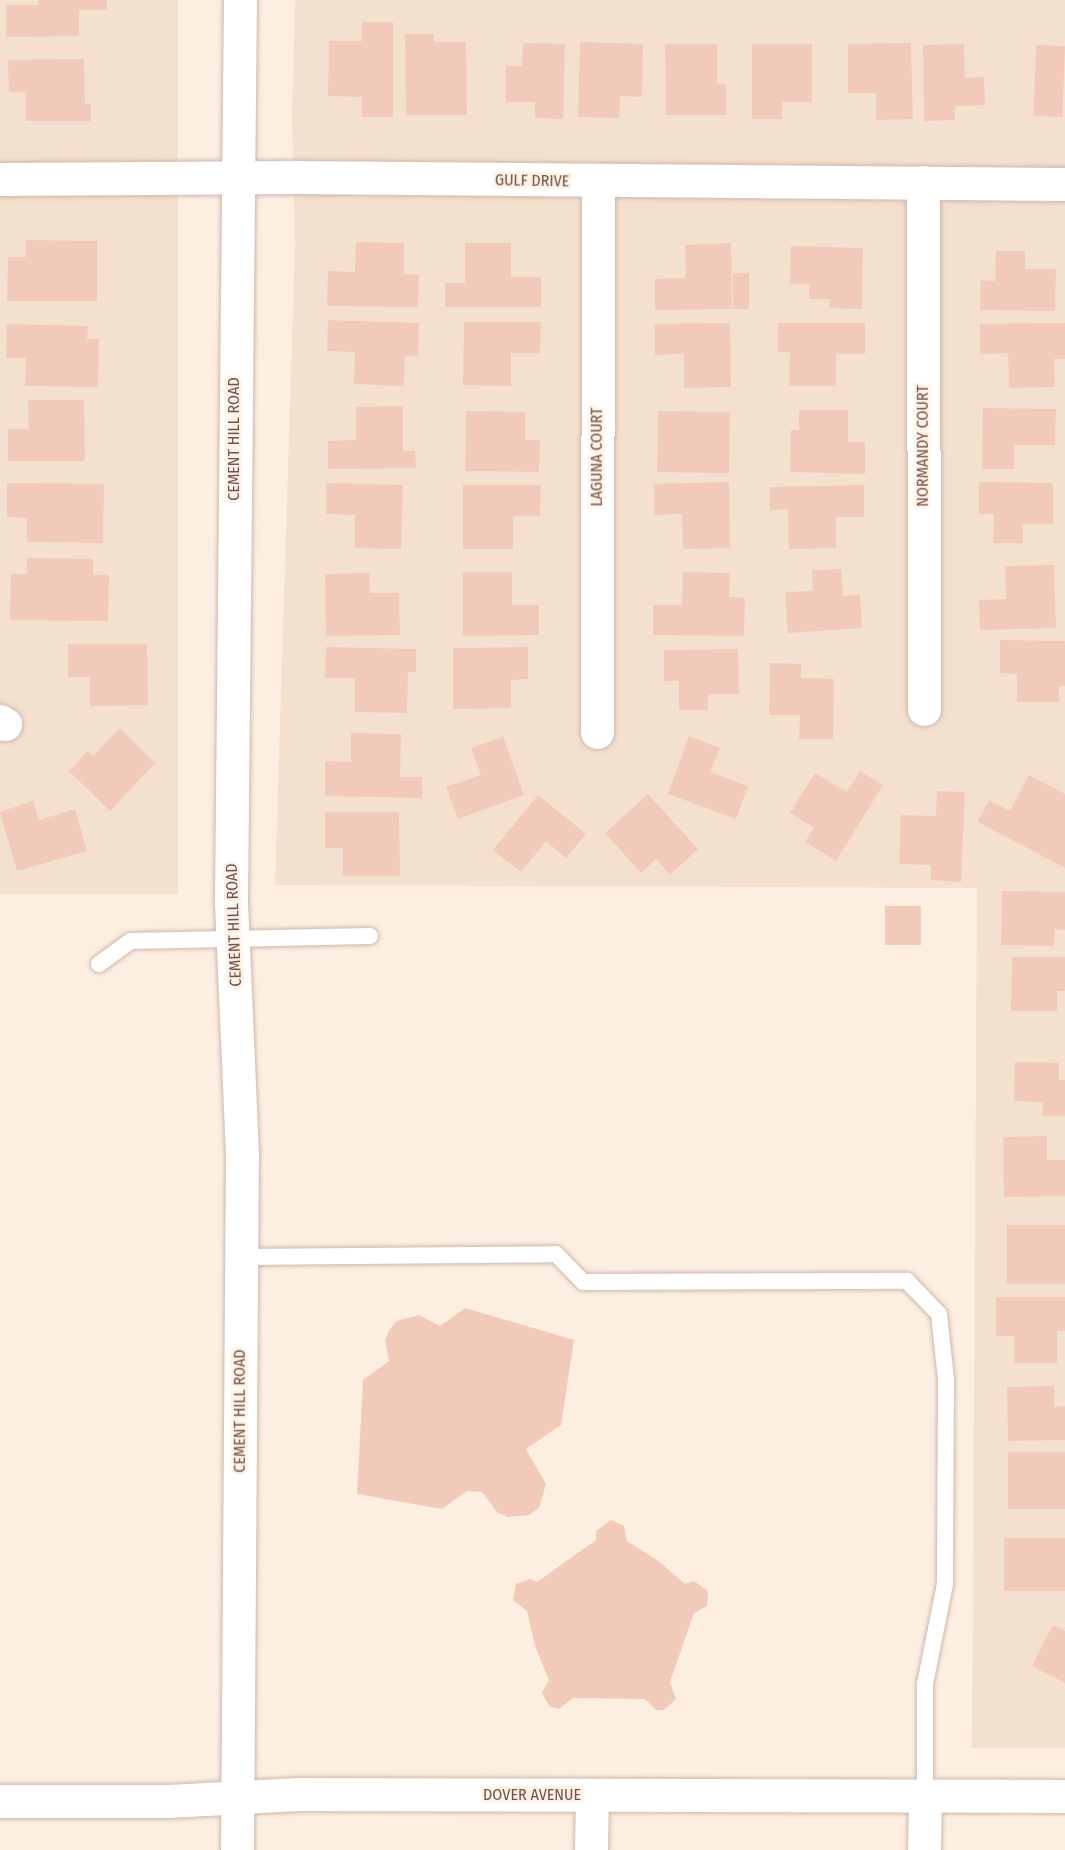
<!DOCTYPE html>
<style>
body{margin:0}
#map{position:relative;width:1065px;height:1850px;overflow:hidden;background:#fcefe1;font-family:"Fira Sans Condensed",sans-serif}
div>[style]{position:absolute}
.residential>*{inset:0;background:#f4e0cf;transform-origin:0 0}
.building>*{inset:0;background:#f2cab9;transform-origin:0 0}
.roads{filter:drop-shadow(0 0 2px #cfb8ab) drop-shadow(0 0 2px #cfb8ab)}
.service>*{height:16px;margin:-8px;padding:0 8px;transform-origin:8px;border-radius:8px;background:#fff}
.minor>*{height:33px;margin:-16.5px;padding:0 16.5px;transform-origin:16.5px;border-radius:16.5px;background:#fff}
.tertiary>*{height:33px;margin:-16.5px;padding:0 16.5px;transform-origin:16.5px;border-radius:16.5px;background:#fff}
.secondary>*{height:33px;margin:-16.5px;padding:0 16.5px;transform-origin:16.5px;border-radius:16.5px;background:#fff}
span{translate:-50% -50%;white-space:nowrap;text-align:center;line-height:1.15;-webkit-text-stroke:6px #fff3e7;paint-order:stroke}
.street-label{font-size:16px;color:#735348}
</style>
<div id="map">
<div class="residential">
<i style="left:0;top:0;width:178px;height:894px"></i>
<i style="clip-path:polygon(295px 0,1065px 0,1065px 1748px,972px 1748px,977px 888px,275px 885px,295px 245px,292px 117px)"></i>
</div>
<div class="building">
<i style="clip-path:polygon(38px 0,107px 0,107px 10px,79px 10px,79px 36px,6px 37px,6px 5px,38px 5px)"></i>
<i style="clip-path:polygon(362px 22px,393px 22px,393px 117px,362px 117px,362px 97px,328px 96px,329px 41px,362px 41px)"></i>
<i style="clip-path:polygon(405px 34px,434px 34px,434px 42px,466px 42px,467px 115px,406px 115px)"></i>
<i style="clip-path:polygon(580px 42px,643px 44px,642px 97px,620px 96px,619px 118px,578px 117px)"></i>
<i style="clip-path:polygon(523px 43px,565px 44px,563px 119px,535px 118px,535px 102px,506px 102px,506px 66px,522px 66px)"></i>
<i style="clip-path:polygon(911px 43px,913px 119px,876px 120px,876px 93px,848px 93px,848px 44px)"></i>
<i style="clip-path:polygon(665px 44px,717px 44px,717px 84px,726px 84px,726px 115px,666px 115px)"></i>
<i style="clip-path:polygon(752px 44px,812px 44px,812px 102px,782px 102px,782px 119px,752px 119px)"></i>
<i style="clip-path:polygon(964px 44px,965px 78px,984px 77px,985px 105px,955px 106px,955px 120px,924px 121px,923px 45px)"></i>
<i style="left:1036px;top:45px;width:29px;height:71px;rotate:2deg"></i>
<i style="clip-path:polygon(84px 59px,85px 104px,91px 103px,91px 121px,26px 121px,26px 92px,9px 92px,8px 60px)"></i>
<i style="clip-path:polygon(26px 240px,97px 241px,97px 301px,7px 301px,8px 257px,26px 257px)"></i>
<i style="clip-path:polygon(356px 242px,404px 243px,404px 274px,419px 275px,418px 307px,327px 306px,328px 271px,355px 272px)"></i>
<i style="clip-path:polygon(465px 243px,511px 243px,511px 277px,541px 277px,541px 307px,445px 307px,445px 283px,465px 283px)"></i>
<i style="clip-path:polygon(731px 243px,732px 309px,655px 310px,655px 279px,686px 278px,685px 245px)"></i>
<i style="clip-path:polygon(791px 246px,863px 248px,862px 309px,829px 308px,830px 299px,809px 299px,809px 284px,790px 284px)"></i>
<i style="clip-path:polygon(996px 251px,1025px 251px,1025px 269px,1056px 269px,1055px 311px,980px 310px,981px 280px,995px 281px)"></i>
<i style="left:733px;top:273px;width:16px;height:36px"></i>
<i style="clip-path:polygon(328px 320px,419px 323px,418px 356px,405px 356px,404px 386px,354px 384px,355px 352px,327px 351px)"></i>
<i style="clip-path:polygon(464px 322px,541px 322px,540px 353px,511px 353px,511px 386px,463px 385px)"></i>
<i style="clip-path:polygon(730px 323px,731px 387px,684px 388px,684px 354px,655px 355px,655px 324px)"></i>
<i style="clip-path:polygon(778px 323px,865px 323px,865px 354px,836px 354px,836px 386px,789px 386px,790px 352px,778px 352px)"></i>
<i style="clip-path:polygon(1065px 323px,1065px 359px,1054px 359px,1055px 387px,1009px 388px,1008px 353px,980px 354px,980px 324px)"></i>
<i style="clip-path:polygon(7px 324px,88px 326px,87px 339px,99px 339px,98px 387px,25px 386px,26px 358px,6px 358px)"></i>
<i style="clip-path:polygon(28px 400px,84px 400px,85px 461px,8px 461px,8px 429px,29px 429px)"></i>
<i style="clip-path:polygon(403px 406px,403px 451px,415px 451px,416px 468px,328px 469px,328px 441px,356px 440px,356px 407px)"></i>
<i style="clip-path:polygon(983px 408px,1056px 409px,1055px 445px,1014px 445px,1014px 469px,982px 469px)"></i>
<i style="clip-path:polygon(799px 410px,848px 410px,848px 442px,865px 442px,865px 474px,790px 472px,791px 430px,799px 430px)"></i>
<i style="clip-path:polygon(466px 411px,525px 412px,525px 440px,540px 440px,539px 472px,465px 471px)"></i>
<i style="left:658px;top:411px;width:72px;height:61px;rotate:1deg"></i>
<i style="clip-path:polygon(729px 482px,730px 548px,683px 549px,682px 514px,654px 515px,654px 484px)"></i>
<i style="clip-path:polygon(979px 482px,1053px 483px,1053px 524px,1023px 524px,1023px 543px,993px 543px,994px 514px,979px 514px)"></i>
<i style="clip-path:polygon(7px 483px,104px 484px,103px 543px,27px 542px,27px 518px,7px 517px)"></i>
<i style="clip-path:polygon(326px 483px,403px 485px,401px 549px,355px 548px,355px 515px,326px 514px)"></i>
<i style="clip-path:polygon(463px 485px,541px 485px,540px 516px,513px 516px,513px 549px,463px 549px)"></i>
<i style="clip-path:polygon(864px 485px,864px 517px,836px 517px,836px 548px,789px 549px,788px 509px,770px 510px,770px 487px)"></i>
<i style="clip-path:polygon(27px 558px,93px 559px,93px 575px,109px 575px,108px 621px,10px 620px,11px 574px,27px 574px)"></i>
<i style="clip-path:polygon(1054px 565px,1056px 628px,980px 630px,979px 600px,1006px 599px,1005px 566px)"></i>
<i style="clip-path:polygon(841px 569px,843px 596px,860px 595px,862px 628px,788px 633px,785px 592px,813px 591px,812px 570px)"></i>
<i style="clip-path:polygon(463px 572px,512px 572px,512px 605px,539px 605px,539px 635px,463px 636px)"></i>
<i style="clip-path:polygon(683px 572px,730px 573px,729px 597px,745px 598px,744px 636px,653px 635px,653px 605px,682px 605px)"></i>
<i style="clip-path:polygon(369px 573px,370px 593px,399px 593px,400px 635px,326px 636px,325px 574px)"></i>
<i style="clip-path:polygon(1000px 640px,1065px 641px,1065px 686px,1059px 686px,1059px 702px,1017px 702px,1017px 674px,1000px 673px)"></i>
<i style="clip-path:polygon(68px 644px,147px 644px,148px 705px,90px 706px,90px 677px,68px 677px)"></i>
<i style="clip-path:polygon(326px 647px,416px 649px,416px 672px,408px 672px,407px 713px,355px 712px,355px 678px,325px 678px)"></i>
<i style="clip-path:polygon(528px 647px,528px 679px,511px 680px,511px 708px,453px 709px,453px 648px)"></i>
<i style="clip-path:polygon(738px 649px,739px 694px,708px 694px,708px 710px,679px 710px,679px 681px,664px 681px,664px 650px)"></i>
<i style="clip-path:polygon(770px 663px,801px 664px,801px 678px,834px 679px,833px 739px,799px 739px,800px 715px,769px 715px)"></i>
<i style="clip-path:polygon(120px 728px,155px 763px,110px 811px,69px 771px,88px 751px,93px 756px)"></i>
<i style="clip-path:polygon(351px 733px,401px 734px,400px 777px,422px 777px,422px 798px,325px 796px,325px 761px,351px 762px)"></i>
<i style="clip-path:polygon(689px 736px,720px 748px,710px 772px,748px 786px,736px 819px,668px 794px)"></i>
<i style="clip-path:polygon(503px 737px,524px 795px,458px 819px,446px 787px,481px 775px,471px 748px)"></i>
<i style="clip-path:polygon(860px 771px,883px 785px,836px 861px,805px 842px,814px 828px,790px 813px,815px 773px,847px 792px)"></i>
<i style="clip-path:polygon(1029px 775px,1065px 794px,1065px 868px,978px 822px,989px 800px,1010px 811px)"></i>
<i style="clip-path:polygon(937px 791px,965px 792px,961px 882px,931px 880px,931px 865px,899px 864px,901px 815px,936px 816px)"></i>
<i style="clip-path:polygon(648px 794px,698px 849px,670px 875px,656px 859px,641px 873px,605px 833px)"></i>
<i style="clip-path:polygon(538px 795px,586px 834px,566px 858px,546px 841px,521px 872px,493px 850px)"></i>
<i style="clip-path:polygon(33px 801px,39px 820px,75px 809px,87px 851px,17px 871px,0 812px)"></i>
<i style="clip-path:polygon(325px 812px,399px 812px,400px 876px,343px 876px,343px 848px,325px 848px)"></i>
<i style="clip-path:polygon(1002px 891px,1065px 892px,1065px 930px,1055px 929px,1054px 946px,1001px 945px)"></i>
<i style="left:885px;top:906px;width:36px;height:39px"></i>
<i style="clip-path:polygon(1012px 957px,1065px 957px,1065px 991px,1057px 991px,1057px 1011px,1011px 1011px)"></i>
<i style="clip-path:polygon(1015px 1062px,1059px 1063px,1059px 1080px,1065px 1080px,1065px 1116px,1042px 1116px,1043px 1102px,1014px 1101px)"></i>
<i style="clip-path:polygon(1047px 1136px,1047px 1160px,1065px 1160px,1065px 1196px,1004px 1197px,1003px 1137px)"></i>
<i style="left:1007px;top:1225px;width:58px;height:59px"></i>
<i style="clip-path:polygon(996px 1297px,1065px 1297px,1065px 1331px,1057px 1331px,1057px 1363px,1014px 1363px,1014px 1336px,996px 1336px)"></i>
<i style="clip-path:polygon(465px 1308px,574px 1340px,561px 1425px,526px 1449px,546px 1484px,539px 1508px,529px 1515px,507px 1517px,497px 1512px,482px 1492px,467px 1491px,442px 1509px,357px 1494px,363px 1380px,389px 1361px,385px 1340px,390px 1329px,397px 1321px,419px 1315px,440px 1326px)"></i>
<i style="clip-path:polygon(1054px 1386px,1054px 1407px,1065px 1406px,1065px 1440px,1008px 1441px,1007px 1387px)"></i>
<i style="left:1065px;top:1452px;width:57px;height:57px;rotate:90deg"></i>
<i style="clip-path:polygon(611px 1520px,624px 1526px,627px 1541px,657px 1560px,685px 1584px,694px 1581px,708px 1591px,707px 1606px,694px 1613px,670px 1682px,676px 1699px,664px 1710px,656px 1710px,645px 1699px,573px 1698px,559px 1709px,549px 1706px,542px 1693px,549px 1680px,535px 1646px,527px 1611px,513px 1600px,516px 1584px,530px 1579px,537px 1582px,596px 1540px,596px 1531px)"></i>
<i style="left:1065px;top:1538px;width:53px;height:61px;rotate:90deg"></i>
<i style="clip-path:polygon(1053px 1625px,1065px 1631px,1065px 1683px,1032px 1666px)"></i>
</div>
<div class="roads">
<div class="service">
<i style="left:99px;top:964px;width:39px;rotate:-36deg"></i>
<i style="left:131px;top:941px;width:239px;rotate:-1.2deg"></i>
<i style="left:241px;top:1257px;width:315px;rotate:-0.5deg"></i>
<i style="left:556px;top:1254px;width:39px;rotate:46deg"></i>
<i style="left:583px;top:1282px;width:324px;rotate:-0.2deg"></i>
<i style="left:907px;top:1281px;width:46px;rotate:45.9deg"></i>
<i style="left:939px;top:1314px;width:66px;rotate:83.9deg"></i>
<i style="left:946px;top:1380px;width:204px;rotate:90.3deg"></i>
<i style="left:945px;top:1584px;width:102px;rotate:101.3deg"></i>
<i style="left:925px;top:1684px;width:112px;rotate:90deg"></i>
</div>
<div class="minor">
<i style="left:0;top:179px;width:295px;rotate:-0.4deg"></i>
<i style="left:295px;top:177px;width:770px;rotate:0.52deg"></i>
<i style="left:923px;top:182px;width:527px;rotate:89.89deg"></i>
<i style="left:0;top:721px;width:6px;rotate:31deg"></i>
<i style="left:597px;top:732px;width:550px;rotate:-89.9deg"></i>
<i style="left:591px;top:1850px;width:55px;rotate:-89deg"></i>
<i style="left:924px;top:1850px;width:54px;rotate:-88.9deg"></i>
</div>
<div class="tertiary">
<i style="left:237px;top:1850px;width:696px;rotate:-89.59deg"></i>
<i style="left:242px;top:1154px;width:254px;rotate:-92.5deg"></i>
<i style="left:231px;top:900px;width:900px;rotate:-89.43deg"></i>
</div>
<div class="secondary">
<i style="left:0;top:1801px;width:168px"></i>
<i style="left:168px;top:1801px;width:130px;rotate:-3.1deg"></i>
<i style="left:298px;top:1794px;width:767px;rotate:0.15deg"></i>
</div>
</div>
<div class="street-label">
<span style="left:532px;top:181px;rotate:1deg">GULF DRIVE</span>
<span style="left:234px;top:439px;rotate:-90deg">CEMENT HILL ROAD</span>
<span style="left:923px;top:446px;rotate:-90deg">NORMANDY COURT</span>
<span style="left:597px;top:457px;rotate:-90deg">LAGUNA COURT</span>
<span style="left:234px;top:925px;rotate:-92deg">CEMENT HILL ROAD</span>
<span style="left:240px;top:1411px;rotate:-90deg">CEMENT HILL ROAD</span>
<span style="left:532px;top:1795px">DOVER AVENUE</span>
</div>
</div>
